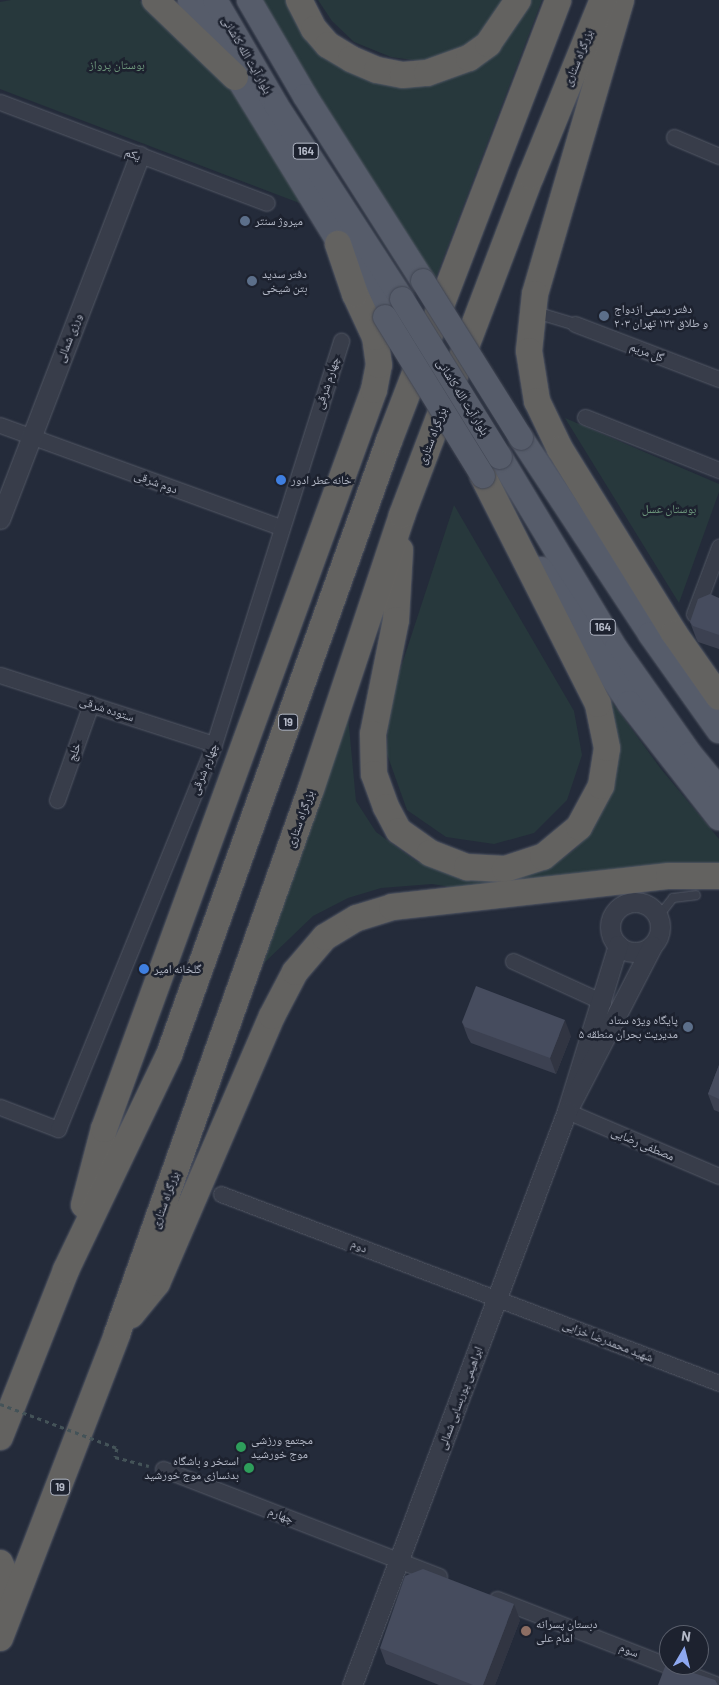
<!DOCTYPE html>
<meta charset="utf-8">
<style>
body{margin:0}
#map{position:relative;width:719px;height:1685px;overflow:hidden;background:#242b3a;font-family:Barlow,"Noto Naskh Arabic",sans-serif}
div>[style]{position:absolute}
.green>*{inset:0;background:#27383c}
.path>*{height:3px;margin-top:-1.5px;transform-origin:0;background:repeating-linear-gradient(90deg,#445358 0 4px,transparent 0 8px)}
.roads{filter:drop-shadow(0 0 1px #535865) drop-shadow(0 0 1px #535865)}
.service>*{height:8px;margin:-4px;padding:0 4px;transform-origin:4px;border-radius:4px;background:#383d4a}
.pedestrian>*{height:11px;margin:-5.5px;padding:0 5.5px;transform-origin:5.5px;border-radius:5.5px;background:#383d4a}
.minor>*{height:15px;margin:-7.5px;padding:0 7.5px;transform-origin:7.5px;border-radius:7.5px;background:#383d4a}
.tertiary>*{height:19px;margin:-9.5px;padding:0 9.5px;transform-origin:9.5px;border-radius:9.5px;background:#383d4a}
.tertiary>.ring{margin:-9.5px;padding:0;box-sizing:content-box;background:none;border:19px solid #383d4a;border-radius:50%}
.primary>*{height:24px;margin:-12px;padding:0 12px;transform-origin:12px;border-radius:12px;background:#565c6a}
.trunk>*{height:26px;margin:-13px;padding:0 13px;transform-origin:13px;border-radius:13px;background:#636260}
.path-bridge>*{height:3px;margin-top:-1.5px;transform-origin:0;background:repeating-linear-gradient(90deg,#445358 0 4px,transparent 0 8px)}
.bridges{filter:drop-shadow(0 0 1px #414653) drop-shadow(0 0 1px #414653)}
.primary-bridge>*{height:24px;margin:-12px;padding:0 12px;transform-origin:12px;border-radius:12px;background:#565c6a}
.wall>*{inset:0;background:#3c4151}
.shaded-wall>*{inset:0;background:#313542}
.building>*{inset:0;background:#464c5e}
.dots>*{width:14px;height:14px;translate:-50% -50%;box-sizing:border-box;border:2px solid #1d222f;border-radius:50%}
span{translate:-50% -50%;white-space:nowrap;text-align:center;line-height:1.15;-webkit-text-stroke:5px #1d222f;paint-order:stroke}
.shield-label span{padding:1px 4px;background:#1d222f;border:1px solid;border-radius:4px;-webkit-text-stroke-width:0}
.shield-label{font-size:11px;color:#b3b8c6;font-weight:700}
.street-label{font-size:12px;color:#b3b8c6}
.park-label{font-size:12px;color:#6c957b}
.poi-label{font-size:12px;color:#b3b8c6}
.left{translate:0 -50%;text-align:left}
.right{translate:-100% -50%;text-align:right}
.north{position:absolute;left:659px;top:1625px;width:50px;height:50px;box-sizing:border-box;background:#1d222f;border:1px solid #595e6b;border-radius:50%;rotate:8deg;font-size:14px;font-weight:700;line-height:20px;text-align:center;color:#b3b8c6}
.north::after{content:'';display:block;margin:auto;width:18px;height:22px;background:#8ea8f0;clip-path:polygon(50% 0,100% 100%,50% 72%,0 100%)}
</style>
<div id="map">
<div class="green">
<i style="clip-path:polygon(11px 0,139px 0,150px 7px,227px 82px,302px 204px,0 89px,0 2px)"></i>
<i style="clip-path:polygon(259px 0,289px 0,302px 28px,418px 84px,527px 0,542px 0,435px 280px)"></i>
<i style="clip-path:polygon(318px 0,505px 0,493px 22px,468px 46px,427px 62px,391px 57px,354px 42px,332px 21px)"></i>
<i style="clip-path:polygon(565px 418px,719px 484px,719px 492px,679px 603px)"></i>
<i style="clip-path:polygon(454px 505px,574px 711px,582px 755px,567px 800px,534px 833px,494px 844px,446px 837px,407px 810px,387px 754px,388px 707px)"></i>
<i style="clip-path:polygon(603px 690px,661px 769px,719px 839px,719px 866px,463px 889px,432px 884px,381px 888px,348px 898px,313px 916px,263px 964px,348px 716px,356px 801px,376px 832px,416px 861px,453px 875px,534px 870px,555px 864px,575px 849px,591px 833px,612px 793px,617px 769px)"></i>
</div>
<div class="path">
<i style="left:117px;top:1448px;width:9px;rotate:103deg"></i>
<i style="left:115px;top:1457px;width:35px;rotate:15deg"></i>
</div>
<div class="roads">
<div class="service">
<i style="left:658px;top:917px;width:24px;rotate:-52deg"></i>
<i style="left:673px;top:898px;width:23px;rotate:-7deg"></i>
</div>
<div class="pedestrian">
<i style="left:532px;top:311px;width:45px;rotate:16.8deg"></i>
</div>
<div class="minor">
<i style="left:0;top:102px;width:285px;rotate:20.7deg"></i>
<i style="left:674px;top:137px;width:49px;rotate:22.9deg"></i>
<i style="left:575px;top:324px;width:154px;rotate:20.9deg"></i>
<i style="left:585px;top:417px;width:144px;rotate:21.6deg"></i>
<i style="left:0;top:425px;width:299px;rotate:20deg"></i>
<i style="left:694px;top:614px;width:72px;rotate:-69.5deg"></i>
<i style="left:0;top:675px;width:225px;rotate:17.9deg"></i>
<i style="left:57px;top:800px;width:102px;rotate:-70.5deg"></i>
<i style="left:513px;top:961px;width:99px;rotate:24.5deg"></i>
<i style="left:0;top:1107px;width:62px;rotate:20.8deg"></i>
<i style="left:58px;top:1129px;width:415px;rotate:-67.9deg"></i>
<i style="left:214px;top:744px;width:423px;rotate:-72.5deg"></i>
<i style="left:567px;top:1111px;width:165px;rotate:23.2deg"></i>
<i style="left:221px;top:1194px;width:533px;rotate:20.78deg"></i>
<i style="left:163px;top:1469px;width:296px;rotate:21.2deg"></i>
<i style="left:497px;top:1599px;width:237px;rotate:21.3deg"></i>
</div>
<div class="tertiary">
<i style="left:0;top:519px;width:389px;rotate:-69deg"></i>
<i class="ring" style="left:610px;top:902px;width:31px;height:31px"></i>
<i style="left:618px;top:945px;width:174px;rotate:107.1deg"></i>
<i style="left:567px;top:1111px;width:186px;rotate:-62.7deg"></i>
<i style="left:352px;top:1685px;width:613px;rotate:-69.47deg"></i>
</div>
<div class="primary">
<i style="left:190px;top:0;width:372px;rotate:58.4deg"></i>
<i style="left:215px;top:0;width:121px;rotate:59.8deg"></i>
<i style="left:276px;top:105px;width:231px;rotate:57deg"></i>
<i style="left:249px;top:0;width:111px;rotate:59.7deg"></i>
<i style="left:305px;top:96px;width:219px;rotate:57.5deg"></i>
<i style="left:521px;top:438px;width:235px;rotate:56.6deg"></i>
<i style="left:650px;top:634px;width:119px;rotate:54.6deg"></i>
<i style="left:500px;top:457px;width:224px;rotate:58.9deg"></i>
<i style="left:616px;top:649px;width:128px;rotate:54.8deg"></i>
<i style="left:690px;top:754px;width:45px;rotate:50.4deg"></i>
<i style="left:541px;top:569px;width:160px;rotate:56.7deg"></i>
<i style="left:629px;top:703px;width:146px;rotate:52deg"></i>
</div>
<div class="trunk">
<i style="left:155px;top:0;width:111px;rotate:43.9deg"></i>
<i style="left:299px;top:0;width:33px;rotate:63deg"></i>
<i style="left:314px;top:29px;width:21px;rotate:49deg"></i>
<i style="left:328px;top:45px;width:27px;rotate:31deg"></i>
<i style="left:351px;top:59px;width:28px;rotate:23deg"></i>
<i style="left:377px;top:70px;width:26px;rotate:11deg"></i>
<i style="left:403px;top:75px;width:24px;rotate:-5deg"></i>
<i style="left:427px;top:73px;width:45px;rotate:-19.7deg"></i>
<i style="left:469px;top:58px;width:24px;rotate:-36deg"></i>
<i style="left:488px;top:44px;width:53px;rotate:-55.7deg"></i>
<i style="left:621px;top:0;width:306px;rotate:106.3deg"></i>
<i style="left:535px;top:294px;width:57px;rotate:96deg"></i>
<i style="left:529px;top:351px;width:51px;rotate:80.9deg"></i>
<i style="left:537px;top:401px;width:53px;rotate:64.4deg"></i>
<i style="left:560px;top:449px;width:216px;rotate:58.2deg"></i>
<i style="left:674px;top:633px;width:78px;rotate:54.9deg"></i>
<i style="left:400px;top:550px;width:70px;rotate:93.3deg"></i>
<i style="left:396px;top:620px;width:116px;rotate:101.4deg"></i>
<i style="left:373px;top:734px;width:40px;rotate:88.6deg"></i>
<i style="left:374px;top:774px;width:35px;rotate:70deg"></i>
<i style="left:386px;top:807px;width:27px;rotate:62deg"></i>
<i style="left:399px;top:831px;width:38px;rotate:35deg"></i>
<i style="left:430px;top:853px;width:40px;rotate:21deg"></i>
<i style="left:467px;top:867px;width:38px;rotate:3deg"></i>
<i style="left:505px;top:869px;width:40px;rotate:-18deg"></i>
<i style="left:543px;top:857px;width:47px;rotate:-39.8deg"></i>
<i style="left:579px;top:827px;width:47px;rotate:-61.8deg"></i>
<i style="left:601px;top:786px;width:38px;rotate:-81deg"></i>
<i style="left:607px;top:748px;width:45px;rotate:-101.6deg"></i>
<i style="left:598px;top:704px;width:255px;rotate:-116.8deg"></i>
<i style="left:84px;top:1205px;width:79px;rotate:-75.3deg"></i>
<i style="left:104px;top:1129px;width:787px;rotate:-69.93deg"></i>
<i style="left:374px;top:390px;width:25px;rotate:-79deg"></i>
<i style="left:379px;top:365px;width:28px;rotate:-98deg"></i>
<i style="left:375px;top:337px;width:47px;rotate:-114.9deg"></i>
<i style="left:355px;top:294px;width:53px;rotate:-108.8deg"></i>
<i style="left:131px;top:1315px;width:41px;rotate:-50.9deg"></i>
<i style="left:157px;top:1283px;width:291px;rotate:-66.7deg"></i>
<i style="left:272px;top:1016px;width:50px;rotate:-62.4deg"></i>
<i style="left:295px;top:972px;width:46px;rotate:-49.4deg"></i>
<i style="left:325px;top:937px;width:37px;rotate:-31deg"></i>
<i style="left:357px;top:918px;width:37px;rotate:-17deg"></i>
<i style="left:392px;top:907px;width:279px;rotate:-6.4deg"></i>
<i style="left:669px;top:876px;width:50px"></i>
<i style="left:0;top:1437px;width:180px;rotate:-68.4deg"></i>
<i style="left:66px;top:1270px;width:238px;rotate:-64.4deg"></i>
<i style="left:169px;top:1055px;width:652px;rotate:-70.29deg"></i>
<i style="left:389px;top:441px;width:472px;rotate:-69deg"></i>
<i style="left:0;top:1563px;width:10px;rotate:66deg"></i>
<i style="left:4px;top:1572px;width:21px;rotate:101deg"></i>
<i style="left:0;top:1638px;width:326px;rotate:-68.9deg"></i>
<i style="left:117px;top:1334px;width:578px;rotate:-70.41deg"></i>
<i style="left:311px;top:789px;width:289px;rotate:-71.6deg"></i>
<i style="left:402px;top:515px;width:363px;rotate:-69.2deg"></i>
<i style="left:531px;top:176px;width:190px;rotate:-67.8deg"></i>
</div>
</div>
<div class="path-bridge">
<i style="left:0;top:1404px;width:125px;rotate:20.6deg"></i>
</div>
<div class="bridges">
<div class="primary-bridge">
<i style="left:423px;top:281px;width:185px;rotate:58deg"></i>
<i style="left:402px;top:299px;width:186px;rotate:58.2deg"></i>
<i style="left:385px;top:317px;width:187px;rotate:58.4deg"></i>
</div>
</div>
<div class="wall">
<i style="clip-path:polygon(719px 598px,719px 649px,698px 642px,696px 638px,690px 622px)"></i>
<i style="clip-path:polygon(462px 1022px,571px 1036px,556px 1074px,471px 1043px,468px 1038px)"></i>
<i style="clip-path:polygon(719px 1065px,719px 1112px,714px 1110px,708px 1094px)"></i>
<i style="clip-path:polygon(520px 1620px,495px 1685px,439px 1685px,386px 1664px,380px 1648px)"></i>
</div>
<div class="shaded-wall">
<i style="clip-path:polygon(565px 1020px,571px 1036px,556px 1074px,550px 1058px)"></i>
<i style="clip-path:polygon(514px 1604px,520px 1620px,495px 1685px,483px 1685px)"></i>
</div>
<div class="building">
<i style="clip-path:polygon(710px 594px,719px 598px,719px 635px,693px 626px,690px 622px,698px 599px)"></i>
<i style="clip-path:polygon(476px 986px,565px 1020px,550px 1058px,465px 1027px,462px 1022px)"></i>
<i style="clip-path:polygon(719px 1065px,719px 1099px,708px 1094px)"></i>
<i style="clip-path:polygon(423px 1569px,514px 1604px,483px 1685px,473px 1685px,380px 1648px,405px 1576px)"></i>
<i style="clip-path:polygon(666px 1664px,715px 1680px,718px 1685px,658px 1685px)"></i>
</div>
<div class="dots">
<i style="left:245px;top:221px;background:#5c6f8a"></i>
<i style="left:252px;top:281px;background:#5c6f8a"></i>
<i style="left:604px;top:316px;background:#5c6f8a"></i>
<i style="left:281px;top:480px;background:#3f7fe0"></i>
<i style="left:144px;top:969px;background:#3f7fe0"></i>
<i style="left:688px;top:1027px;background:#5c6f8a"></i>
<i style="left:241px;top:1447px;background:#2e9e5b"></i>
<i style="left:249px;top:1468px;background:#2e9e5b"></i>
<i style="left:526px;top:1631px;background:#8d6e63"></i>
</div>
<div class="shield-label">
<span style="left:306px;top:151px">164</span>
<span style="left:603px;top:627px">164</span>
<span style="left:288px;top:722px">19</span>
<span style="left:60px;top:1487px">19</span>
</div>
<div class="street-label">
<span style="left:247px;top:55px;rotate:60deg">بلوار آیت الله کاشانی</span>
<span style="left:578px;top:58px;rotate:-68deg">بزرگراه ستاری</span>
<span style="left:133px;top:154px;rotate:21deg">یکم</span>
<span style="left:69px;top:338px;rotate:-69deg">ورزی شمالی</span>
<span style="left:647px;top:352px;rotate:21deg">گل مریم</span>
<span style="left:327px;top:383px;rotate:-72deg">چهارم شرقی</span>
<span style="left:463px;top:397px;rotate:58deg">بلوار آیت الله کاشانی</span>
<span style="left:432px;top:436px;rotate:-69deg">بزرگراه ستاری</span>
<span style="left:156px;top:482px;rotate:20deg">دوم شرقی</span>
<span style="left:107px;top:709px;rotate:18deg">ستوده شرقی</span>
<span style="left:74px;top:752px;rotate:-71deg">خلج</span>
<span style="left:204px;top:769px;rotate:-68deg">چهارم شرقی</span>
<span style="left:300px;top:819px;rotate:-70deg">بزرگراه ستاری</span>
<span style="left:643px;top:1144px;rotate:23deg">مصطفی رضایی</span>
<span style="left:165px;top:1200px;rotate:-70deg">بزرگراه ستاری</span>
<span style="left:359px;top:1246px;rotate:21deg">دوم</span>
<span style="left:608px;top:1341px;rotate:21deg">شهید محمدرضا خزایی</span>
<span style="left:460px;top:1398px;rotate:-70deg">ابراهیمی پوربسابی شمالی</span>
<span style="left:281px;top:1515px;rotate:21deg">چهارم</span>
<span style="left:629px;top:1650px;rotate:21deg">سوم</span>
</div>
<div class="park-label">
<span style="left:117px;top:65px">بوستان پرواز</span>
<span style="left:669px;top:509px">بوستان عسل</span>
</div>
<div class="poi-label">
<span class="left" style="left:255px;top:221px">میروژ سنتر</span>
<span class="left" style="left:262px;top:281px">دفتر سدید<br>بتن شیخی</span>
<span class="left" style="left:614px;top:316px">دفتر رسمی ازدواج<br>۲۰۳ و طلاق ۱۳۳ تهران</span>
<span class="left" style="left:291px;top:480px">خانه عطر ادور</span>
<span class="left" style="left:154px;top:969px">گلخانه امیر</span>
<span class="right" style="left:678px;top:1027px">پایگاه ویژه ستاد<br>مدیریت بحران منطقه ۵</span>
<span class="left" style="left:251px;top:1447px">مجتمع ورزشی<br>موج خورشید</span>
<span class="right" style="left:239px;top:1468px">استخر و باشگاه<br>بدنسازی موج خورشید</span>
<span class="left" style="left:536px;top:1631px">دبستان پسرانه<br>امام علی</span>
</div>
<div class="north">N</div>
</div>
